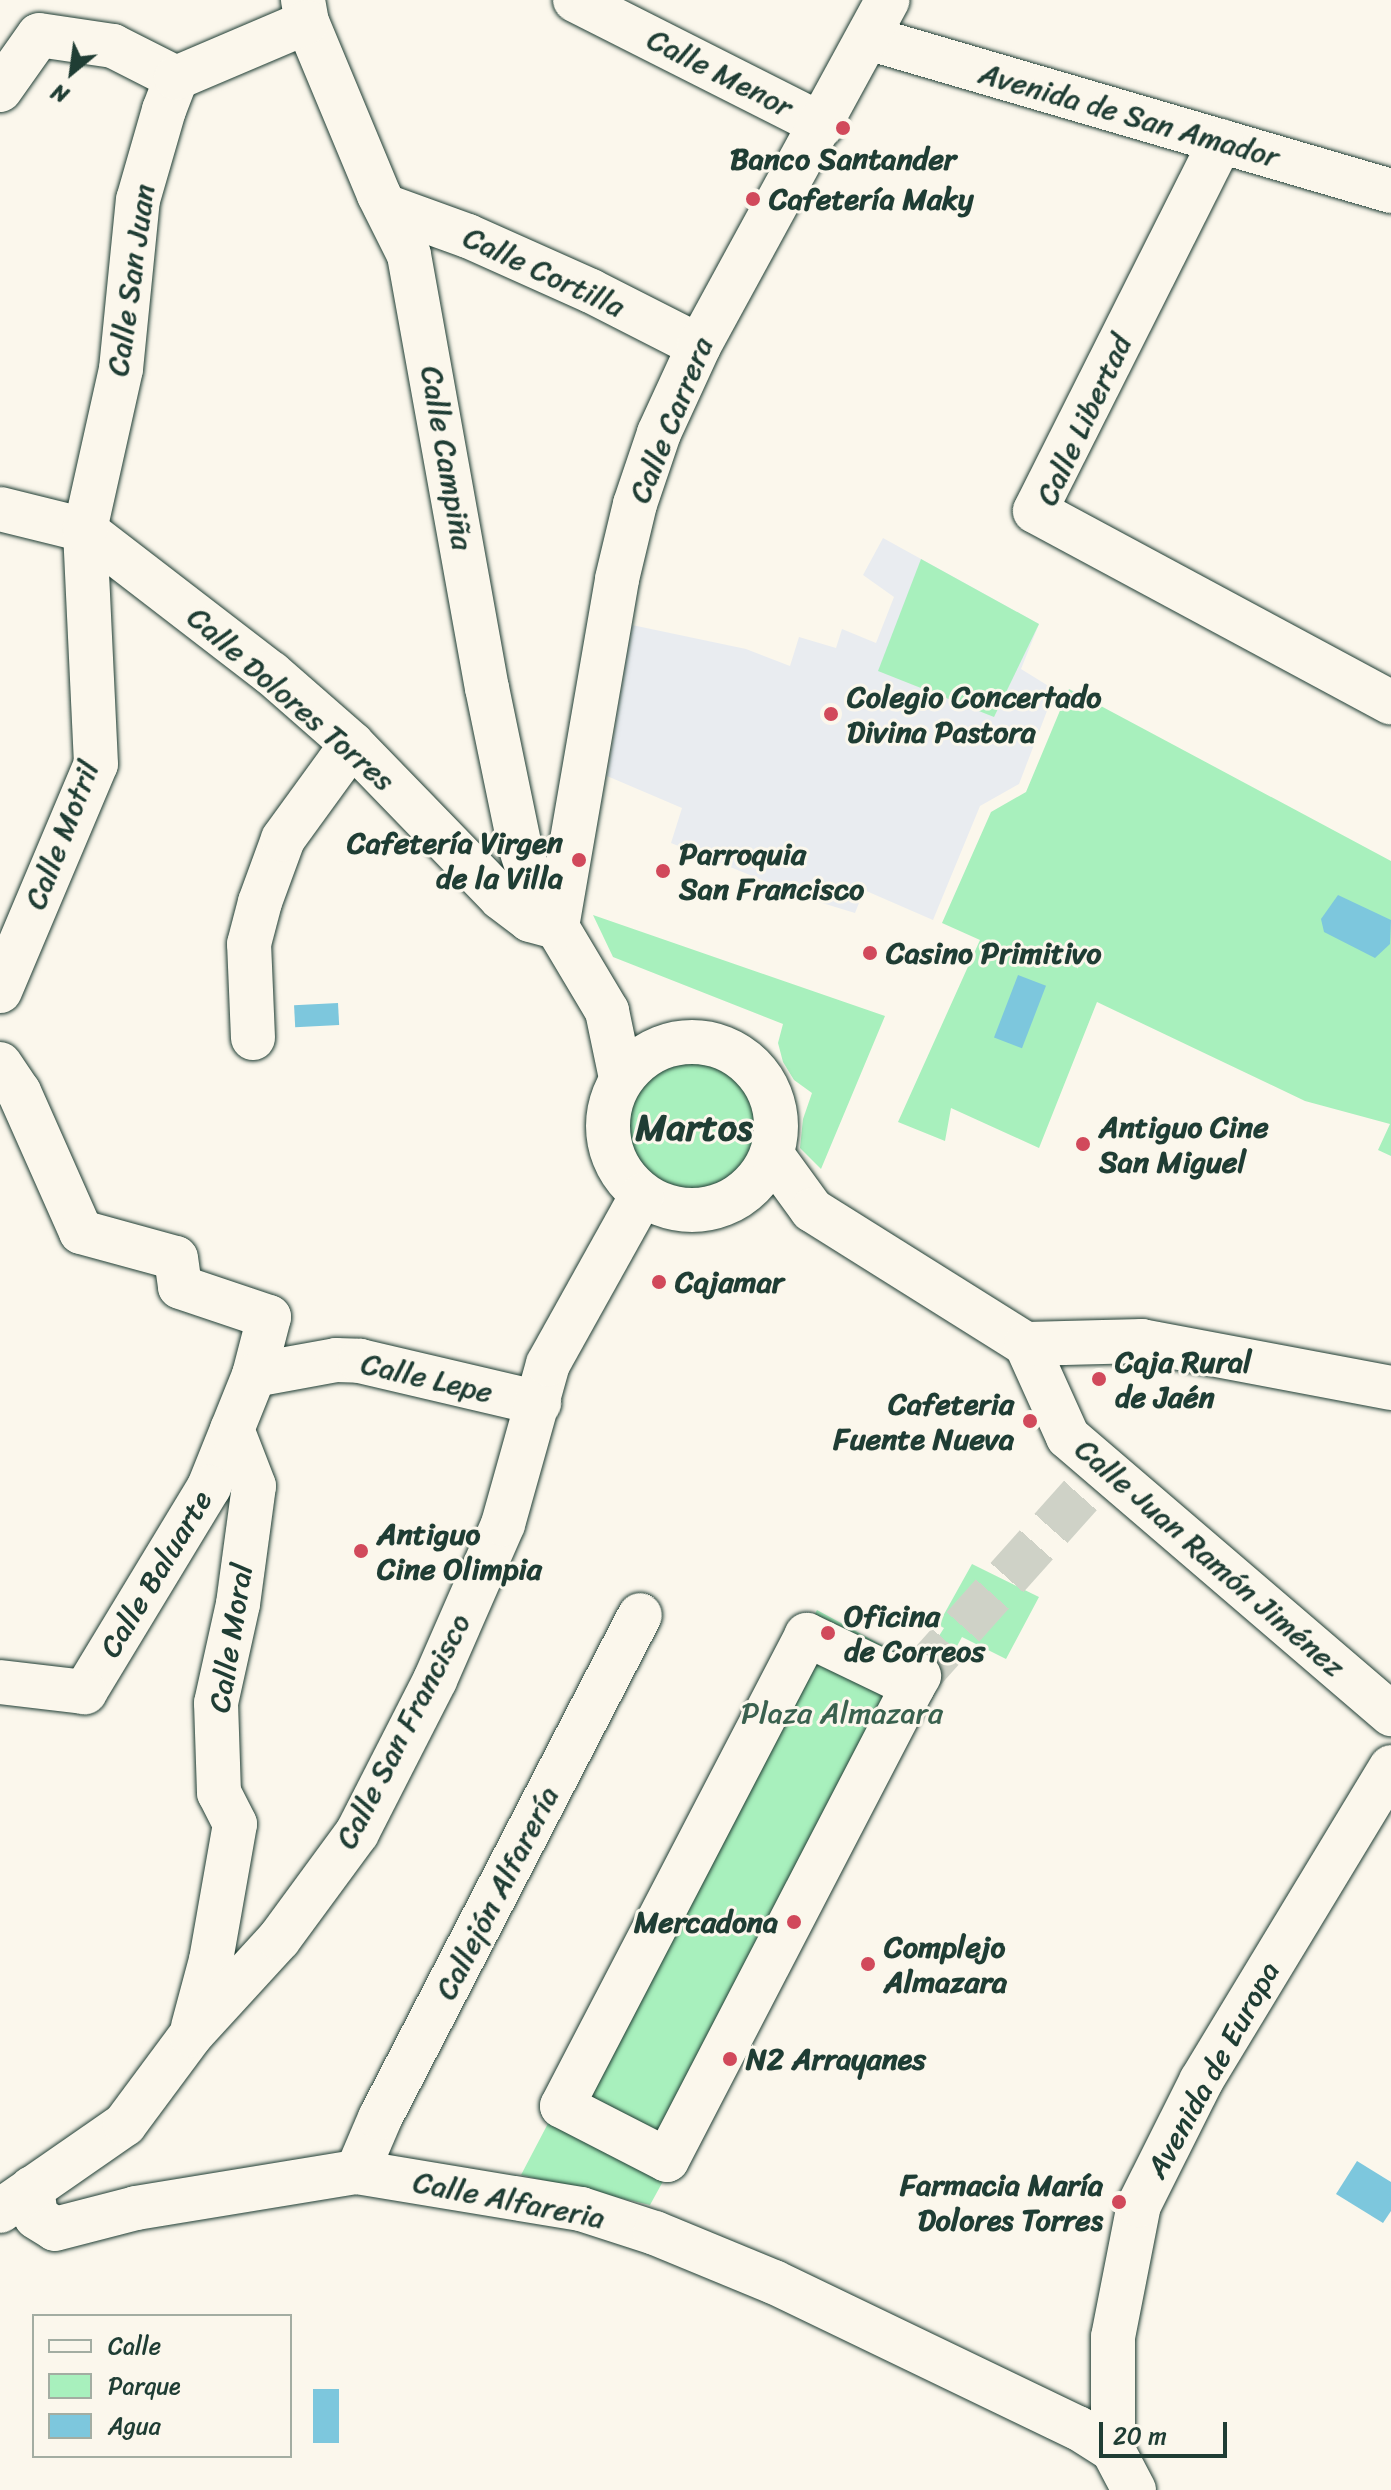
<!DOCTYPE html>
<meta charset="utf-8">
<style>
body{margin:0}
#map{position:relative;width:1391px;height:2490px;overflow:hidden;background:#fbf7ec;font-family:Sriracha,sans-serif}
div>[style]{position:absolute}
.built>*{inset:0;background:#e9ecf0}
.green>*{inset:0;background:#a8f0bd}
.round{border-radius:50%}
.water>*{inset:0;background:#7dc7dd;transform-origin:0 0}
.minor-tunnel>*{height:44px;margin-top:-22px;transform-origin:0;background:repeating-linear-gradient(90deg,#cfd2c7 0 44px,transparent 0 66px)}
.roads{filter:drop-shadow(0 0 2px #1f3d34) drop-shadow(0 0 2px #1f3d34)}
.minor>*{height:44px;margin:-22px;padding:0 22px;transform-origin:22px;border-radius:22px;background:#fbf7ec}
.minor>.ring{margin:-22px;padding:0;box-sizing:content-box;background:none;border:44px solid #fbf7ec;border-radius:50%}
.major>*{height:44px;margin:-22px;padding:0 22px;transform-origin:22px;border-radius:22px;background:#fbf7ec}
.dots>*{width:22px;height:22px;translate:-50% -50%;box-sizing:border-box;border:4px solid #fbf7ec;border-radius:50%}
span{translate:-50% -50%;white-space:nowrap;text-align:center;line-height:1.15;-webkit-text-stroke:6px #fbf7ec;paint-order:stroke}
.street-label{font-size:30px;color:#1f3d34}
.poi-label{font-size:30px;color:#1f3d34;font-weight:700}
.left{translate:0 -50%;text-align:left}
.right{translate:-100% -50%;text-align:right}
.park-label{font-size:30px;color:#3a614f}
.district-label{font-size:38px;color:#1f3d34;font-weight:700}
.legend{position:absolute;left:32px;top:2314px;width:260px;height:144px;box-sizing:border-box;background:#fbf7ec;border:2px solid #a3ada2;margin:0;padding:10px 14px;list-style:none;font-size:24px;color:#1f3d34}
.legend li{display:flex;align-items:center;gap:16px;height:40px}
.legend b{width:40px;border:2px solid #a3ada2}
.north{position:absolute;left:32px;top:32px;width:80px;height:80px;-webkit-text-stroke:6px #fbf7ec;paint-order:stroke;rotate:209deg;font-size:22px;font-weight:700;line-height:32px;text-align:center;color:#1f3d34}
.north::after{content:'';display:block;margin:auto;width:28px;height:36px;background:#1f3d34;clip-path:polygon(50% 0,100% 100%,50% 72%,0 100%)}
.scale{position:absolute;left:1099px;top:2422px;width:128px;height:36px;box-sizing:border-box;border:4px solid #1f3d34;border-top:0;padding-left:10px;font-size:24px;line-height:28px;white-space:nowrap;color:#1f3d34;-webkit-text-stroke:6px #fbf7ec;paint-order:stroke}
</style>
<div id="map">
<div class="built">
<i style="clip-path:polygon(883px 538px,1039px 624px,1021px 669px,1055px 690px,1019px 784px,980px 806px,933px 920px,864px 890px,855px 913px,809px 899px,671px 843px,682px 808px,607px 776px,632px 625px,746px 649px,790px 666px,799px 637px,836px 648px,842px 629px,876px 643px,894px 597px,863px 575px)"></i>
</div>
<div class="green">
<i style="clip-path:polygon(921px 559px,1039px 624px,994px 717px,878px 671px)"></i>
<i style="clip-path:polygon(1069px 689px,1391px 861px,1391px 1156px,1378px 1150px,1390px 1124px,1305px 1101px,1097px 1002px,1039px 1148px,951px 1108px,945px 1141px,898px 1122px,980px 940px,942px 923px,991px 812px,1026px 792px)"></i>
<i style="clip-path:polygon(593px 915px,885px 1016px,821px 1169px,800px 1148px,803px 1119px,812px 1093px,794px 1080px,783px 1062px,778px 1043px,783px 1024px,613px 957px)"></i>
<i class="round" style="left:628px;top:1061px;width:130px;height:130px"></i>
<i style="clip-path:polygon(972px 1564px,1039px 1597px,1006px 1659px,962px 1637px,650px 2205px,521px 2175px,817px 1610px,920px 1666px,944px 1628px,938px 1625px)"></i>
</div>
<div class="water">
<i style="clip-path:polygon(1338px 895px,1391px 920px,1390px 944px,1375px 958px,1324px 932px,1321px 919px)"></i>
<i style="left:1018px;top:975px;width:30px;height:67px;rotate:21deg"></i>
<i style="left:338px;top:1003px;width:22px;height:44px;rotate:87deg"></i>
<i style="clip-path:polygon(1357px 2161px,1391px 2182px,1391px 2211px,1383px 2223px,1336px 2194px)"></i>
<i style="left:313px;top:2389px;width:26px;height:54px"></i>
</div>
<div class="minor-tunnel">
<i style="left:919px;top:1676px;width:280px;rotate:-48.2deg"></i>
</div>
<div class="roads">
<div class="minor">
<i style="left:303px;top:0;width:22px;rotate:80deg"></i>
<i style="left:307px;top:22px;width:187px;rotate:67.4deg"></i>
<i style="left:379px;top:195px;width:67px;rotate:63.4deg"></i>
<i style="left:409px;top:255px;width:440px;rotate:79.8deg"></i>
<i style="left:487px;top:688px;width:158px;rotate:78.3deg"></i>
<i style="left:519px;top:843px;width:35px;rotate:72deg"></i>
<i style="left:530px;top:876px;width:58px;rotate:62.1deg"></i>
<i style="left:557px;top:927px;width:98px;rotate:59.2deg"></i>
<i style="left:607px;top:1011px;width:68px;rotate:78.2deg"></i>
<i style="left:575px;top:0;width:277px;rotate:26.8deg"></i>
<i style="left:868px;top:38px;width:545px;rotate:16.31deg"></i>
<i style="left:0;top:90px;width:67px;rotate:-54.7deg"></i>
<i style="left:39px;top:35px;width:75px;rotate:8.5deg"></i>
<i style="left:113px;top:46px;width:71px;rotate:26.9deg"></i>
<i style="left:1221px;top:141px;width:414px;rotate:116.7deg"></i>
<i style="left:1035px;top:511px;width:404px;rotate:28.3deg"></i>
<i style="left:385px;top:206px;width:88px;rotate:19.9deg"></i>
<i style="left:468px;top:236px;width:135px;rotate:24.1deg"></i>
<i style="left:591px;top:291px;width:121px;rotate:27deg"></i>
<i style="left:0;top:509px;width:88px;rotate:13.9deg"></i>
<i style="left:85px;top:530px;width:235px;rotate:37.6deg"></i>
<i style="left:271px;top:673px;width:108px;rotate:41.2deg"></i>
<i style="left:352px;top:744px;width:214px;rotate:45.9deg"></i>
<i style="left:501px;top:898px;width:36px;rotate:37deg"></i>
<i style="left:530px;top:920px;width:28px;rotate:15deg"></i>
<i style="left:557px;top:927px;width:353px;rotate:-80.2deg"></i>
<i style="left:617px;top:579px;width:77px;rotate:-76.5deg"></i>
<i style="left:635px;top:504px;width:75px;rotate:-71.3deg"></i>
<i style="left:659px;top:433px;width:96px;rotate:-65.3deg"></i>
<i style="left:699px;top:346px;width:394px;rotate:-61.4deg"></i>
<i style="left:0;top:991px;width:246px;rotate:-67.1deg"></i>
<i style="left:96px;top:764px;width:234px;rotate:-92.7deg"></i>
<i style="left:85px;top:530px;width:165px;rotate:-77.4deg"></i>
<i style="left:121px;top:369px;width:170px;rotate:-84.3deg"></i>
<i style="left:138px;top:200px;width:94px;rotate:-73.9deg"></i>
<i style="left:164px;top:110px;width:34px;rotate:-69deg"></i>
<i style="left:176px;top:78px;width:142px;rotate:-23.1deg"></i>
<i style="left:253px;top:1038px;width:94px;rotate:-92.4deg"></i>
<i style="left:249px;top:944px;width:43px;rotate:-75.3deg"></i>
<i style="left:260px;top:902px;width:67px;rotate:-69.9deg"></i>
<i style="left:283px;top:839px;width:117px;rotate:-54deg"></i>
<i class="ring" style="left:608px;top:1042px;width:124px;height:124px"></i>
<i style="left:0;top:1064px;width:34px;rotate:56deg"></i>
<i style="left:19px;top:1092px;width:153px;rotate:66.1deg"></i>
<i style="left:81px;top:1232px;width:98px;rotate:15.3deg"></i>
<i style="left:176px;top:1258px;width:29px;rotate:82deg"></i>
<i style="left:180px;top:1287px;width:94px;rotate:18.6deg"></i>
<i style="left:269px;top:1317px;width:60px;rotate:104.5deg"></i>
<i style="left:254px;top:1375px;width:121px;rotate:111.9deg"></i>
<i style="left:209px;top:1487px;width:240px;rotate:121.2deg"></i>
<i style="left:85px;top:1692px;width:86px;rotate:-173.3deg"></i>
<i style="left:772px;top:1155px;width:68px;rotate:54deg"></i>
<i style="left:812px;top:1210px;width:252px;rotate:32.1deg"></i>
<i style="left:1026px;top:1344px;width:102px;rotate:65.7deg"></i>
<i style="left:1068px;top:1437px;width:426px;rotate:40.6deg"></i>
<i style="left:1026px;top:1344px;width:116px;rotate:-1.5deg"></i>
<i style="left:1142px;top:1341px;width:253px;rotate:10.7deg"></i>
<i style="left:254px;top:1375px;width:83px;rotate:-10.4deg"></i>
<i style="left:336px;top:1360px;width:24px;rotate:2deg"></i>
<i style="left:360px;top:1361px;width:184px;rotate:13.2deg"></i>
<i style="left:913px;top:1686px;width:118px;rotate:-154.3deg"></i>
<i style="left:807px;top:1635px;width:531px;rotate:117.48deg"></i>
<i style="left:562px;top:2106px;width:118px;rotate:27.2deg"></i>
<i style="left:667px;top:2160px;width:534px;rotate:-62.57deg"></i>
<i style="left:913px;top:1686px;width:12px;rotate:-59deg"></i>
<i style="left:193px;top:2027px;width:69px;rotate:-75deg"></i>
<i style="left:211px;top:1960px;width:138px;rotate:-80deg"></i>
<i style="left:235px;top:1824px;width:35px;rotate:-117deg"></i>
<i style="left:219px;top:1793px;width:90px;rotate:-91.9deg"></i>
<i style="left:216px;top:1703px;width:101px;rotate:-77.5deg"></i>
<i style="left:238px;top:1604px;width:119px;rotate:-82.3deg"></i>
<i style="left:254px;top:1486px;width:61px;rotate:-111.1deg"></i>
<i style="left:357px;top:2172px;width:59px;rotate:-66.9deg"></i>
<i style="left:380px;top:2118px;width:566px;rotate:-62.67deg"></i>
<i style="left:32px;top:2188px;width:29px;rotate:82deg"></i>
<i style="left:36px;top:2217px;width:22px;rotate:32deg"></i>
<i style="left:55px;top:2229px;width:84px;rotate:-14.5deg"></i>
<i style="left:136px;top:2208px;width:224px;rotate:-9.3deg"></i>
<i style="left:357px;top:2172px;width:227px;rotate:9.4deg"></i>
<i style="left:581px;top:2209px;width:78px;rotate:18deg"></i>
<i style="left:655px;top:2233px;width:129px;rotate:22.4deg"></i>
<i style="left:774px;top:2282px;width:337px;rotate:25.7deg"></i>
<i style="left:1078px;top:2428px;width:41px;rotate:32.2deg"></i>
<i style="left:0;top:2211px;width:152px;rotate:-34.8deg"></i>
<i style="left:125px;top:2124px;width:111px;rotate:-53.4deg"></i>
<i style="left:191px;top:2035px;width:130px;rotate:-47.5deg"></i>
<i style="left:279px;top:1939px;width:132px;rotate:-53.7deg"></i>
<i style="left:357px;top:1833px;width:172px;rotate:-63deg"></i>
<i style="left:435px;top:1680px;width:170px;rotate:-66.4deg"></i>
<i style="left:503px;top:1524px;width:166px;rotate:-74.3deg"></i>
<i style="left:548px;top:1364px;width:193px;rotate:-60.9deg"></i>
</div>
<div class="major">
<i style="left:1134px;top:2490px;width:45px;rotate:-117.7deg"></i>
<i style="left:1113px;top:2450px;width:113px;rotate:-90deg"></i>
<i style="left:1113px;top:2337px;width:135px;rotate:-78.9deg"></i>
<i style="left:1139px;top:2205px;width:139px;rotate:-63.4deg"></i>
<i style="left:1201px;top:2081px;width:367px;rotate:-58.8deg"></i>
</div>
</div>
<div class="dots">
<i style="left:843px;top:128px;background:#d1495b"></i>
<i style="left:753px;top:199px;background:#d1495b"></i>
<i style="left:831px;top:714px;background:#d1495b"></i>
<i style="left:579px;top:860px;background:#d1495b"></i>
<i style="left:663px;top:871px;background:#d1495b"></i>
<i style="left:870px;top:953px;background:#d1495b"></i>
<i style="left:1083px;top:1144px;background:#d1495b"></i>
<i style="left:659px;top:1282px;background:#d1495b"></i>
<i style="left:1099px;top:1379px;background:#d1495b"></i>
<i style="left:1030px;top:1421px;background:#d1495b"></i>
<i style="left:361px;top:1551px;background:#d1495b"></i>
<i style="left:828px;top:1633px;background:#d1495b"></i>
<i style="left:794px;top:1922px;background:#d1495b"></i>
<i style="left:868px;top:1964px;background:#d1495b"></i>
<i style="left:730px;top:2059px;background:#d1495b"></i>
<i style="left:1119px;top:2202px;background:#d1495b"></i>
</div>
<div class="street-label">
<span style="left:720px;top:73px;rotate:27deg">Calle Menor</span>
<span style="left:1129px;top:115px;rotate:16deg">Avenida de San Amador</span>
<span style="left:544px;top:272px;rotate:25deg">Calle Cortilla</span>
<span style="left:131px;top:280px;rotate:-82deg">Calle San Juan</span>
<span style="left:671px;top:420px;rotate:-68deg">Calle Carrera</span>
<span style="left:1084px;top:420px;rotate:-65deg">Calle Libertad</span>
<span style="left:447px;top:458px;rotate:80deg">Calle Campiña</span>
<span style="left:291px;top:699px;rotate:41deg">Calle Dolores Torres</span>
<span style="left:62px;top:835px;rotate:-69deg">Calle Motril</span>
<span style="left:427px;top:1378px;rotate:13deg">Calle Lepe</span>
<span style="left:1210px;top:1558px;rotate:41deg">Calle Juan Ramón Jiménez</span>
<span style="left:156px;top:1574px;rotate:-59deg">Calle Baluarte</span>
<span style="left:231px;top:1638px;rotate:-81deg">Calle Moral</span>
<span style="left:403px;top:1731px;rotate:-63deg">Calle San Francisco</span>
<span style="left:497px;top:1893px;rotate:-63deg">Callejón Alfarería</span>
<span style="left:1213px;top:2070px;rotate:-61deg">Avenida de Europa</span>
<span style="left:509px;top:2200px;rotate:11deg">Calle Alfareria</span>
</div>
<div class="poi-label">
<span style="left:843px;top:159px">Banco Santander</span>
<span class="left" style="left:769px;top:199px">Cafetería Maky</span>
<span class="left" style="left:847px;top:714px">Colegio Concertado<br>Divina Pastora</span>
<span class="right" style="left:563px;top:860px">Cafetería Virgen<br>de la Villa</span>
<span class="left" style="left:679px;top:871px">Parroquia<br>San Francisco</span>
<span class="left" style="left:886px;top:953px">Casino Primitivo</span>
<span class="left" style="left:1099px;top:1144px">Antiguo Cine<br>San Miguel</span>
<span class="left" style="left:675px;top:1282px">Cajamar</span>
<span class="left" style="left:1115px;top:1379px">Caja Rural<br>de Jaén</span>
<span class="right" style="left:1014px;top:1421px">Cafeteria<br>Fuente Nueva</span>
<span class="left" style="left:377px;top:1551px">Antiguo<br>Cine Olimpia</span>
<span class="left" style="left:844px;top:1633px">Oficina<br>de Correos</span>
<span class="right" style="left:778px;top:1922px">Mercadona</span>
<span class="left" style="left:884px;top:1964px">Complejo<br>Almazara</span>
<span class="left" style="left:746px;top:2059px">N2 Arrayanes</span>
<span class="right" style="left:1103px;top:2202px">Farmacia María<br>Dolores Torres</span>
</div>
<div class="park-label">
<span style="left:842px;top:1713px">Plaza Almazara</span>
</div>
<div class="district-label">
<span style="left:694px;top:1128px">Martos</span>
</div>
<ul class="legend">
<li><b style="height:10px;background:#fbf7ec"></b>Calle</li>
<li><b style="height:22px;background:#a8f0bd"></b>Parque</li>
<li><b style="height:22px;background:#7dc7dd"></b>Agua</li>
</ul>
<div class="north">N</div>
<div class="scale">20 m</div>
</div>
